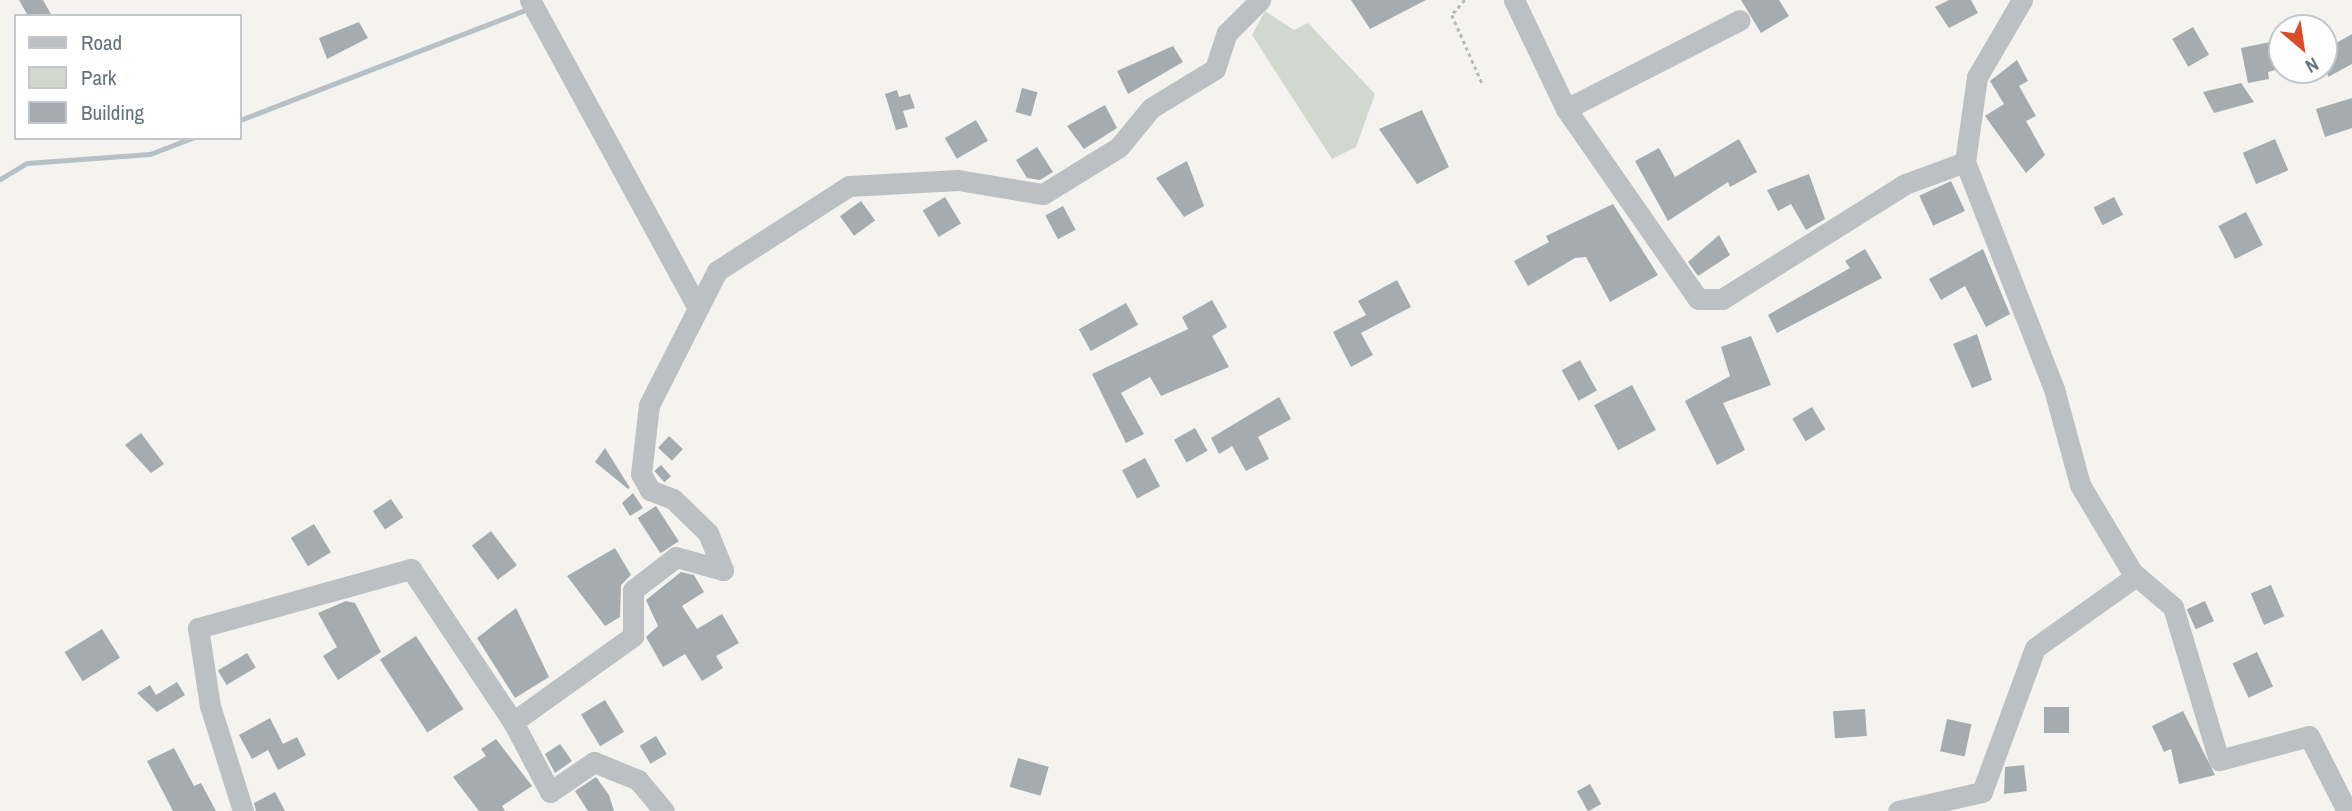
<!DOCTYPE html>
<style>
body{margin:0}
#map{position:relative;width:2352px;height:811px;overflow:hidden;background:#f4f3ef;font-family:"Archivo Narrow",sans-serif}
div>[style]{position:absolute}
.green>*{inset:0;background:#d3d8cf}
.stream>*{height:5px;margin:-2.5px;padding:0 2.5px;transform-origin:2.5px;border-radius:2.5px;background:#b5c1c5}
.building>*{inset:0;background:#a4acb0;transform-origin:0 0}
.path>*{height:2.5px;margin-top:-1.25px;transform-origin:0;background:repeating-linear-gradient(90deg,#b6b9bb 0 3.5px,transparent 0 7px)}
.minor>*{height:21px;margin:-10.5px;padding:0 10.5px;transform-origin:10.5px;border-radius:10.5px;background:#bcc0c3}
span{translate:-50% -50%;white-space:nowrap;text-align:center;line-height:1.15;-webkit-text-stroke:7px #fff;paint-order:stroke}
.legend{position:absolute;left:14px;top:14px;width:228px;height:126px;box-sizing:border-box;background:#fff;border:2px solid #c1c7cc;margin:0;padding:9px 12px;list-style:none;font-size:21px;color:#64747f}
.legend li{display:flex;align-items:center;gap:14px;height:35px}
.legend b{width:35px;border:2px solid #c1c7cc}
.north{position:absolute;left:2268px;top:14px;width:70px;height:70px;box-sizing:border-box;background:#fff;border:2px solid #c1c7cc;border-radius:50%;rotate:151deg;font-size:19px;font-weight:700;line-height:28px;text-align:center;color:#64747f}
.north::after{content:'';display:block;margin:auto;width:24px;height:32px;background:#db4b28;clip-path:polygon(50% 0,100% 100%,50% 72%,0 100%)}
</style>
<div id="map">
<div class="green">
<i style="clip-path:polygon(1265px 11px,1294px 30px,1308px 23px,1375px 94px,1356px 147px,1332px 159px,1252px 35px)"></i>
</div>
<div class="stream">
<i style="left:240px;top:120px;width:308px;rotate:-21.1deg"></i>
<i style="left:0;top:179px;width:31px;rotate:-31deg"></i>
<i style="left:27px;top:163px;width:123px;rotate:-4.2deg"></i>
<i style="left:150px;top:154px;width:45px;rotate:-20.9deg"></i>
</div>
<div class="building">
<i style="clip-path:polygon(19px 0,43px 0,52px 16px,28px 16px)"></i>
<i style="clip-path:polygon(1351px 0,1426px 0,1370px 29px)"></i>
<i style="clip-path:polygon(1741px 0,1779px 0,1789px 16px,1761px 33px)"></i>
<i style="clip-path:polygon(1949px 0,1971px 0,1978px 13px,1949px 28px,1935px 7px)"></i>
<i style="clip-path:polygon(359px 22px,368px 38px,327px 59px,319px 38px)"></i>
<i style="left:2193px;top:27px;width:32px;height:24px;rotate:60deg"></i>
<i style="clip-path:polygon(2352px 34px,2352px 64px,2328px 77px,2324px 50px)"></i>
<i style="clip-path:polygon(2270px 42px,2276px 70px,2268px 72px,2269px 79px,2248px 83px,2241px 48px)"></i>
<i style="clip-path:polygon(1173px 46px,1183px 62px,1128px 94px,1117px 71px)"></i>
<i style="clip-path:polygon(2017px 60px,2028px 81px,2019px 86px,2036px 116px,2026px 121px,2045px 155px,2026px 173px,1985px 116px,2004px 104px,1990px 81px)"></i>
<i style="clip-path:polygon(2241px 83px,2254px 102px,2214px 113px,2203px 92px)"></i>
<i style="left:1022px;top:88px;width:16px;height:25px;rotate:15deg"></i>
<i style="clip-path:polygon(897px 90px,899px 97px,910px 94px,915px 108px,903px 111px,908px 127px,896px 130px,885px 94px)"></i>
<i style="clip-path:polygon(2352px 98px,2352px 128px,2325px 137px,2316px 109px)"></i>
<i style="clip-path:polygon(1105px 105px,1117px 128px,1084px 149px,1067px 126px)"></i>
<i style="clip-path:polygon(1422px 110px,1449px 167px,1417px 184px,1379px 129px)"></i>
<i style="left:976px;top:120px;width:24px;height:36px;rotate:60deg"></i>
<i style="clip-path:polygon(1739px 139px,1757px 172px,1730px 187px,1728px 182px,1668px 221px,1635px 161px,1659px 148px,1675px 177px)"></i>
<i style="left:2275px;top:139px;width:34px;height:35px;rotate:67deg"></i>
<i style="clip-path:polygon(1037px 147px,1053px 172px,1040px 180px,1027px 178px,1016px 160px)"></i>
<i style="clip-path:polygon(1187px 161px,1204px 206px,1184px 217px,1156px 178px)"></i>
<i style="clip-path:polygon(1809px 174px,1825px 219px,1806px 230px,1791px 204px,1778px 211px,1767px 190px)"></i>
<i style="left:1951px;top:181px;width:33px;height:35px;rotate:65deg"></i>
<i style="left:945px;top:197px;width:31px;height:26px;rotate:59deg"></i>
<i style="left:2114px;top:197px;width:20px;height:23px;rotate:63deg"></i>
<i style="left:861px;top:201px;width:24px;height:26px;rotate:54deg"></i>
<i style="clip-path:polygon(1613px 204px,1658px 275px,1610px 302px,1586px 257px,1575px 258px,1528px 286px,1514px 261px,1549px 242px,1546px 236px)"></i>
<i style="left:1063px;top:206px;width:27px;height:20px;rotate:62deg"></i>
<i style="left:2246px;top:212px;width:37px;height:31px;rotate:63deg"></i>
<i style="clip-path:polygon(1719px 235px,1730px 255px,1698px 276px,1688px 262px)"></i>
<i style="clip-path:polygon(1865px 249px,1882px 278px,1777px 333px,1768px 315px,1850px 268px,1845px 261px)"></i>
<i style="clip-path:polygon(1983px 249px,2010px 314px,1986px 327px,1965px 286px,1941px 300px,1929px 279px)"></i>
<i style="clip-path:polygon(1397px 280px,1411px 307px,1361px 333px,1373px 355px,1351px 367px,1333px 332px,1366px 315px,1358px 301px)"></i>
<i style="clip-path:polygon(1212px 300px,1227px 327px,1212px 336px,1229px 367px,1161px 396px,1150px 377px,1121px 393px,1144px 434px,1126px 443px,1092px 374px,1188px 329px,1182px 317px)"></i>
<i style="left:1126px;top:303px;width:25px;height:54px;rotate:61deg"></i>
<i style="clip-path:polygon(1977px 334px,1992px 380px,1972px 388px,1953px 344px)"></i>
<i style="clip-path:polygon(1751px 336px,1771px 385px,1723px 403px,1745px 450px,1717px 465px,1685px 401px,1730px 376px,1721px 347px)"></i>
<i style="left:1580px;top:360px;width:35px;height:21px;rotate:61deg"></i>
<i style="left:1632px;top:385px;width:51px;height:43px;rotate:62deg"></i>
<i style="clip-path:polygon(1279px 397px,1291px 419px,1258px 437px,1269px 459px,1246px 471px,1232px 446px,1219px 454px,1211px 438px)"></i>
<i style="left:1812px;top:407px;width:26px;height:23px;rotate:59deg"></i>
<i style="left:1195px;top:428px;width:26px;height:24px;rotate:61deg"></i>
<i style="clip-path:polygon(141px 433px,164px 464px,151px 473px,125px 445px)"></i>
<i style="left:669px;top:436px;width:19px;height:16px;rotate:43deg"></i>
<i style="clip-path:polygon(605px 448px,630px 488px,628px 489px,595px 462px)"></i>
<i style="left:1145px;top:458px;width:32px;height:26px;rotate:62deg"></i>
<i style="left:661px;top:465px;width:15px;height:9px;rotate:48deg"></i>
<i style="clip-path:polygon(633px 493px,643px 508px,630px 516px,622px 503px)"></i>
<i style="left:391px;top:499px;width:22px;height:22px;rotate:56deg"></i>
<i style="left:656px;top:506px;width:42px;height:22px;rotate:57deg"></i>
<i style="left:314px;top:524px;width:33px;height:27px;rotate:59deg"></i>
<i style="left:491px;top:531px;width:43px;height:24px;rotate:53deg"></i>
<i style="clip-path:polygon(615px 548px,631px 575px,621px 585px,620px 617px,605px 626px,567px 576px)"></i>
<i style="clip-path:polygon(681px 572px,694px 575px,704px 592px,682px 606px,697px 629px,722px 614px,739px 643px,716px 656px,723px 668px,702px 681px,685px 654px,663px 667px,646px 637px,658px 626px,646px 600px)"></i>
<i style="left:2271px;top:585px;width:34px;height:22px;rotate:67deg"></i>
<i style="clip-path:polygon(346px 601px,355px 603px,381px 652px,338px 680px,323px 656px,337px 647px,318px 613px)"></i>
<i style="left:2205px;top:601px;width:22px;height:20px;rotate:66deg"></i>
<i style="clip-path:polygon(516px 608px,549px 677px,515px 698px,477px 638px)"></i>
<i style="left:102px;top:629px;width:34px;height:44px;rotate:58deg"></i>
<i style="left:416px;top:636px;width:87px;height:43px;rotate:57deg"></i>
<i style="left:2257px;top:652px;width:38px;height:27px;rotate:65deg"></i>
<i style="left:247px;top:653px;width:17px;height:34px;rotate:59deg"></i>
<i style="clip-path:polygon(177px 682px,185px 695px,157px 712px,137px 693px,150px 685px,156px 695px)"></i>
<i style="left:605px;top:700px;width:37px;height:28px;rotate:59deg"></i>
<i style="left:2044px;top:707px;width:25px;height:26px"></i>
<i style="left:1865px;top:709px;width:27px;height:32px;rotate:86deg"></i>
<i style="clip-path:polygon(2183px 711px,2215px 775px,2179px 784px,2171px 749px,2164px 752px,2152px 726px)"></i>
<i style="clip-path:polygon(270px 718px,283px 744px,297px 737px,306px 755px,278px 770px,268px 750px,252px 759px,239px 735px)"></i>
<i style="left:1947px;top:719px;width:25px;height:33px;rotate:12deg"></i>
<i style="left:656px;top:736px;width:21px;height:19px;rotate:59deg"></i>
<i style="clip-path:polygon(496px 739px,532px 786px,502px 806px,505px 811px,479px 811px,453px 777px,486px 756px,481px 749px)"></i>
<i style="clip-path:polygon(560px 744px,572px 761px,555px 773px,545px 754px)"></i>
<i style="clip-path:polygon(174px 748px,194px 786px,201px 783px,216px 811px,173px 811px,147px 761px)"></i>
<i style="left:1018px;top:758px;width:32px;height:30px;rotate:16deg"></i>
<i style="clip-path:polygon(2024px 765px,2027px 791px,2004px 794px,2005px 767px)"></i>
<i style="clip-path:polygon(596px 777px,609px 795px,614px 811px,588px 811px,575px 791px)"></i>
<i style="left:1590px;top:784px;width:23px;height:15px;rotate:61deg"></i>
<i style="clip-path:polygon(275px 792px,285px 811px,256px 811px,254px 803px)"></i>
</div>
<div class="path">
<i style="left:1465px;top:0;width:20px;rotate:131deg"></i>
<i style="left:1452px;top:15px;width:77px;rotate:66.1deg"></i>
</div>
<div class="minor">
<i style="left:530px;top:0;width:351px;rotate:61.4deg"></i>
<i style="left:1514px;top:0;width:121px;rotate:64.5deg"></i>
<i style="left:1566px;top:109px;width:231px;rotate:55.2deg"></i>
<i style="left:1698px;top:299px;width:24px"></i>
<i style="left:1722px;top:299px;width:216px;rotate:-32.1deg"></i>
<i style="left:1905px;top:184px;width:64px;rotate:-20.1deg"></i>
<i style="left:2022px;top:0;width:89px;rotate:120.3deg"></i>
<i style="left:1977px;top:77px;width:86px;rotate:98deg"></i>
<i style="left:1965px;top:162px;width:244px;rotate:68.6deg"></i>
<i style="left:2054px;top:389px;width:99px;rotate:74.8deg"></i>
<i style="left:2080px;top:485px;width:101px;rotate:59.1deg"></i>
<i style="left:2132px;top:572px;width:54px;rotate:40.5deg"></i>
<i style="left:2173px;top:607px;width:160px;rotate:73.3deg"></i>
<i style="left:2219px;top:760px;width:93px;rotate:-14.9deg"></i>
<i style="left:2309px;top:736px;width:84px;rotate:63.1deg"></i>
<i style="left:1566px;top:109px;width:195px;rotate:-27.1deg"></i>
<i style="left:513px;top:722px;width:148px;rotate:-35.6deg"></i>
<i style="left:633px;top:636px;width:46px;rotate:-90deg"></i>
<i style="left:633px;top:590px;width:54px;rotate:-37.5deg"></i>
<i style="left:676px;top:557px;width:49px;rotate:15.5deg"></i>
<i style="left:723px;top:570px;width:40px;rotate:-112deg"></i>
<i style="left:708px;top:533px;width:49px;rotate:-135.8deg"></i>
<i style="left:673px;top:499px;width:25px;rotate:-159deg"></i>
<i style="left:650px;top:490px;width:18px;rotate:-119deg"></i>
<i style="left:641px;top:474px;width:69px;rotate:-83.4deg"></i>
<i style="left:649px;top:405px;width:150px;rotate:-63.1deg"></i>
<i style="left:717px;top:271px;width:157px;rotate:-32.8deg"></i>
<i style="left:849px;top:186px;width:109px;rotate:-3.2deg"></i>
<i style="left:958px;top:180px;width:86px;rotate:9.4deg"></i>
<i style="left:1043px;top:194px;width:89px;rotate:-31.7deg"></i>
<i style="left:1119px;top:147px;width:50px;rotate:-50.6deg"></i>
<i style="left:1151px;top:108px;width:75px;rotate:-31.4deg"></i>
<i style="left:1215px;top:69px;width:38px;rotate:-72deg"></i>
<i style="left:1227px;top:33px;width:47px;rotate:-45deg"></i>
<i style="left:243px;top:811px;width:110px;rotate:-107.4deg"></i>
<i style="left:210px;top:706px;width:79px;rotate:-98.7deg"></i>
<i style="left:198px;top:628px;width:221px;rotate:-15.5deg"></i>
<i style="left:411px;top:569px;width:184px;rotate:56.3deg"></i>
<i style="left:513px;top:722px;width:79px;rotate:62.1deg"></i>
<i style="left:550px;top:792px;width:53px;rotate:-34.3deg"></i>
<i style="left:594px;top:762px;width:48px;rotate:22.2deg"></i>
<i style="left:638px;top:780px;width:40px;rotate:50deg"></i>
<i style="left:1898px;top:811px;width:86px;rotate:-12.7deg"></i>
<i style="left:1982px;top:792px;width:153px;rotate:-69.8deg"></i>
<i style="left:2035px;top:648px;width:124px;rotate:-35.5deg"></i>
</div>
<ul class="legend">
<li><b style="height:9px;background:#bcc0c3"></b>Road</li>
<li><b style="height:19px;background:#d3d8cf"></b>Park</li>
<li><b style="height:19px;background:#a4acb0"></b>Building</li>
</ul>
<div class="north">N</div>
</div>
